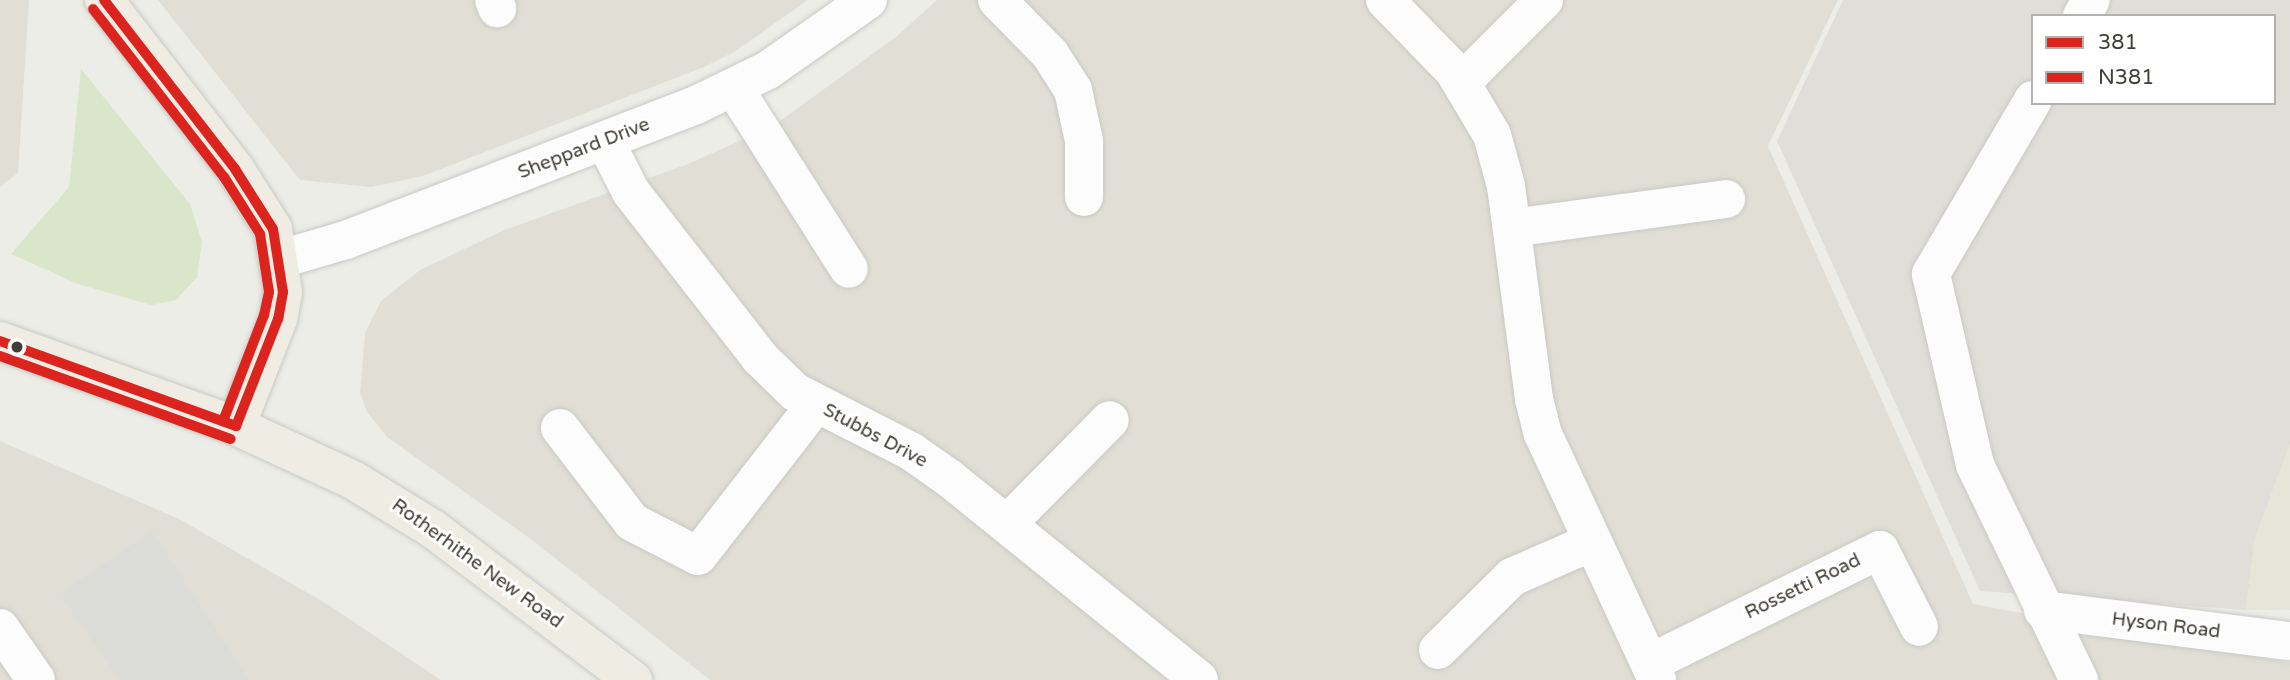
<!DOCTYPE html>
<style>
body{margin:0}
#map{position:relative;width:2290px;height:680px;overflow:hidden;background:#edede8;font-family:"Varela Round",sans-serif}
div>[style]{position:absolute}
.residential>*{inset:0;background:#e1dfd5}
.industrial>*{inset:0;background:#e0ded9}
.education>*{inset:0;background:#e7e5d8}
.green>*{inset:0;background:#d9e6ca}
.parking>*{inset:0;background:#dcdcd8}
.roads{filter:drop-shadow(0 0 2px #c9c9c4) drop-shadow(0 0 2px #c9c9c4)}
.minor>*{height:38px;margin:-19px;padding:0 19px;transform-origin:19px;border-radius:19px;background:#fcfcfc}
.major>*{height:38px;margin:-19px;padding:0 19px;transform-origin:19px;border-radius:19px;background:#efece3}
.bus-1>*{height:10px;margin:-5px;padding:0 5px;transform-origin:5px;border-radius:5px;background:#dc241f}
.bus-2>*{height:10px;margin:-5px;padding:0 5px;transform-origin:5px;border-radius:5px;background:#dc241f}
.dots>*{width:19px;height:19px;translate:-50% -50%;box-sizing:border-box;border:4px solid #fff;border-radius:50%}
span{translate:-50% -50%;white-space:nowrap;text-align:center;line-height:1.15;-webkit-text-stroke:6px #fff;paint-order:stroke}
.street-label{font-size:19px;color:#423e35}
.legend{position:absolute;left:2031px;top:14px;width:245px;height:91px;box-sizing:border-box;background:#fff;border:2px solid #b3b2ae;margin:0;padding:9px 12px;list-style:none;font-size:21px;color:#423e35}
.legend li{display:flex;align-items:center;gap:14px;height:35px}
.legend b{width:35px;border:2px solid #b3b2ae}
</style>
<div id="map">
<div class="residential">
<i style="clip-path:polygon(0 0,29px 0,18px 173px,0 187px)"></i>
<i style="clip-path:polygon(158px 0,808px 0,734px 52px,704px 67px,423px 176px,371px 187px,300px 180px)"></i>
<i style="clip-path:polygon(937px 0,1838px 0,1768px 146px,1973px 604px,2290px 663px,2290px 680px,710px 680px,532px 540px,387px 437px,367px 412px,360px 393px,365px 333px,381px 301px,420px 270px,502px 231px,688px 164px,773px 126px,896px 37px)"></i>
<i style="clip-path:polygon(0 441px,179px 519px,327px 604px,441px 680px,0 680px)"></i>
</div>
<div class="industrial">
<i style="clip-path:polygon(evenodd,1843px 0,2290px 0,2290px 444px,2255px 539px,2246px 610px,1980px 591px,1777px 141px,1843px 0,2033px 16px,2274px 16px,2274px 103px,2033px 103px,2033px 16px)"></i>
</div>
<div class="education">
<i style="clip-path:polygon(2290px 444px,2290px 610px,2246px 610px,2255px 539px)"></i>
</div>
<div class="green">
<i style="clip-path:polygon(81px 69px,190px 204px,202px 242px,197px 277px,176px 300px,151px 305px,78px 284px,11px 254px,69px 187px)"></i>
</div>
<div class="parking">
<i style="clip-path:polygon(152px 531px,249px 680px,120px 680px,59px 594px)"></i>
</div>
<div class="roads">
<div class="minor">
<i style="left:494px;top:0;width:9px;rotate:69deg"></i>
<i style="left:997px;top:0;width:76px;rotate:45.5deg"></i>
<i style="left:1050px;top:54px;width:43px;rotate:57.4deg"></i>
<i style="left:1073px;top:90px;width:52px;rotate:77.8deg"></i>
<i style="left:1084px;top:141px;width:56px;rotate:90deg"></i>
<i style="left:1385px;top:0;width:99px;rotate:45.8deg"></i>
<i style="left:1454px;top:71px;width:74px;rotate:59.3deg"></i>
<i style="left:1492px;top:135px;width:53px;rotate:74.6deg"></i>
<i style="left:1506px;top:186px;width:215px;rotate:82.5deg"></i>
<i style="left:1534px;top:399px;width:36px;rotate:76deg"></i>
<i style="left:1543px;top:434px;width:271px;rotate:65.1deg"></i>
<i style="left:2082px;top:16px;width:18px;rotate:-61deg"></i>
<i style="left:1462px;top:82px;width:116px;rotate:-45deg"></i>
<i style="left:734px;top:88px;width:214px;rotate:57.6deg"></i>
<i style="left:2033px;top:100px;width:202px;rotate:120.4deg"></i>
<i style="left:1931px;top:274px;width:196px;rotate:77deg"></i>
<i style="left:1975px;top:465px;width:239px;rotate:64.2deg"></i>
<i style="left:605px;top:141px;width:57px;rotate:63deg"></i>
<i style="left:631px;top:192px;width:210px;rotate:52.1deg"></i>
<i style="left:760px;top:358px;width:49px;rotate:44.2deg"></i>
<i style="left:795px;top:392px;width:131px;rotate:27.1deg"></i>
<i style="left:912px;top:452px;width:45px;rotate:35.1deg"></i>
<i style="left:949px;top:478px;width:321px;rotate:38.9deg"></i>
<i style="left:1512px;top:228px;width:216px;rotate:-7.7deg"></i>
<i style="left:281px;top:259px;width:68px;rotate:-16.3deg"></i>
<i style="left:346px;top:240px;width:375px;rotate:-21.1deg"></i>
<i style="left:696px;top:105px;width:80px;rotate:-25.9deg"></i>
<i style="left:768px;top:70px;width:122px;rotate:-35deg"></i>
<i style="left:560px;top:428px;width:118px;rotate:52.5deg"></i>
<i style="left:632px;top:522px;width:74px;rotate:27.3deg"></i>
<i style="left:698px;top:556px;width:192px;rotate:-52.2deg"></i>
<i style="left:1007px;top:524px;width:146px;rotate:-45.3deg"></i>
<i style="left:2043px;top:610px;width:249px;rotate:7.2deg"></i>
<i style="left:0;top:628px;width:63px;rotate:55.3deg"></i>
<i style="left:1438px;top:650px;width:104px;rotate:-44.6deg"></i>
<i style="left:1512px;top:577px;width:87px;rotate:-23.6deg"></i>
<i style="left:1650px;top:663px;width:256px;rotate:-26.2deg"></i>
<i style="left:1880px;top:550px;width:86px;rotate:63.1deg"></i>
</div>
<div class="major">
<i style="left:104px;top:0;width:214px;rotate:52.2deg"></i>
<i style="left:235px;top:169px;width:71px;rotate:57.7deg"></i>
<i style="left:273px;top:229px;width:64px;rotate:81deg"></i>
<i style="left:283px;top:292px;width:27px;rotate:100deg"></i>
<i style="left:278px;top:319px;width:115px;rotate:111.4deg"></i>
<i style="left:0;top:341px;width:251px;rotate:19.8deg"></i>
<i style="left:236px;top:426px;width:129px;rotate:24.8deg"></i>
<i style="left:353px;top:480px;width:94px;rotate:31.5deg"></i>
<i style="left:433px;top:529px;width:251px;rotate:37.1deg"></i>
</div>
</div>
<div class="bus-1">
<i style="left:104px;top:0;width:214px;rotate:52.2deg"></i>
<i style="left:235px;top:169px;width:71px;rotate:57.7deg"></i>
<i style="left:273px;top:229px;width:64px;rotate:81deg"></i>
<i style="left:283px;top:292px;width:27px;rotate:100deg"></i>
<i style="left:278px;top:319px;width:115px;rotate:111.4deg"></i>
<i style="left:0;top:341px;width:251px;rotate:19.8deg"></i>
</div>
<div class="bus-2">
<i style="left:93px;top:9px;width:213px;rotate:52.1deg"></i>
<i style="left:224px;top:177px;width:67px;rotate:57.7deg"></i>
<i style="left:260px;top:234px;width:59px;rotate:81.2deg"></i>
<i style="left:269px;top:292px;width:24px;rotate:102deg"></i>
<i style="left:264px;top:315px;width:114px;rotate:111.1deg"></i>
<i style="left:0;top:356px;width:245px;rotate:19.8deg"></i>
</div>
<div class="dots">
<i style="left:17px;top:347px;background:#423e35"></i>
</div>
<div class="street-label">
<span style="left:584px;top:149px;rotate:-21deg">Sheppard Drive</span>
<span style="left:875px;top:436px;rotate:28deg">Stubbs Drive</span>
<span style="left:477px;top:564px;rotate:36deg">Rotherhithe New Road</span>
<span style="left:1803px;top:587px;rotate:-26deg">Rossetti Road</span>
<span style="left:2166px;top:626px;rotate:7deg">Hyson Road</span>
</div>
<ul class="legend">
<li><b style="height:9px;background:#dc241f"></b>381</li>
<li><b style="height:9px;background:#dc241f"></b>N381</li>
</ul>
</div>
